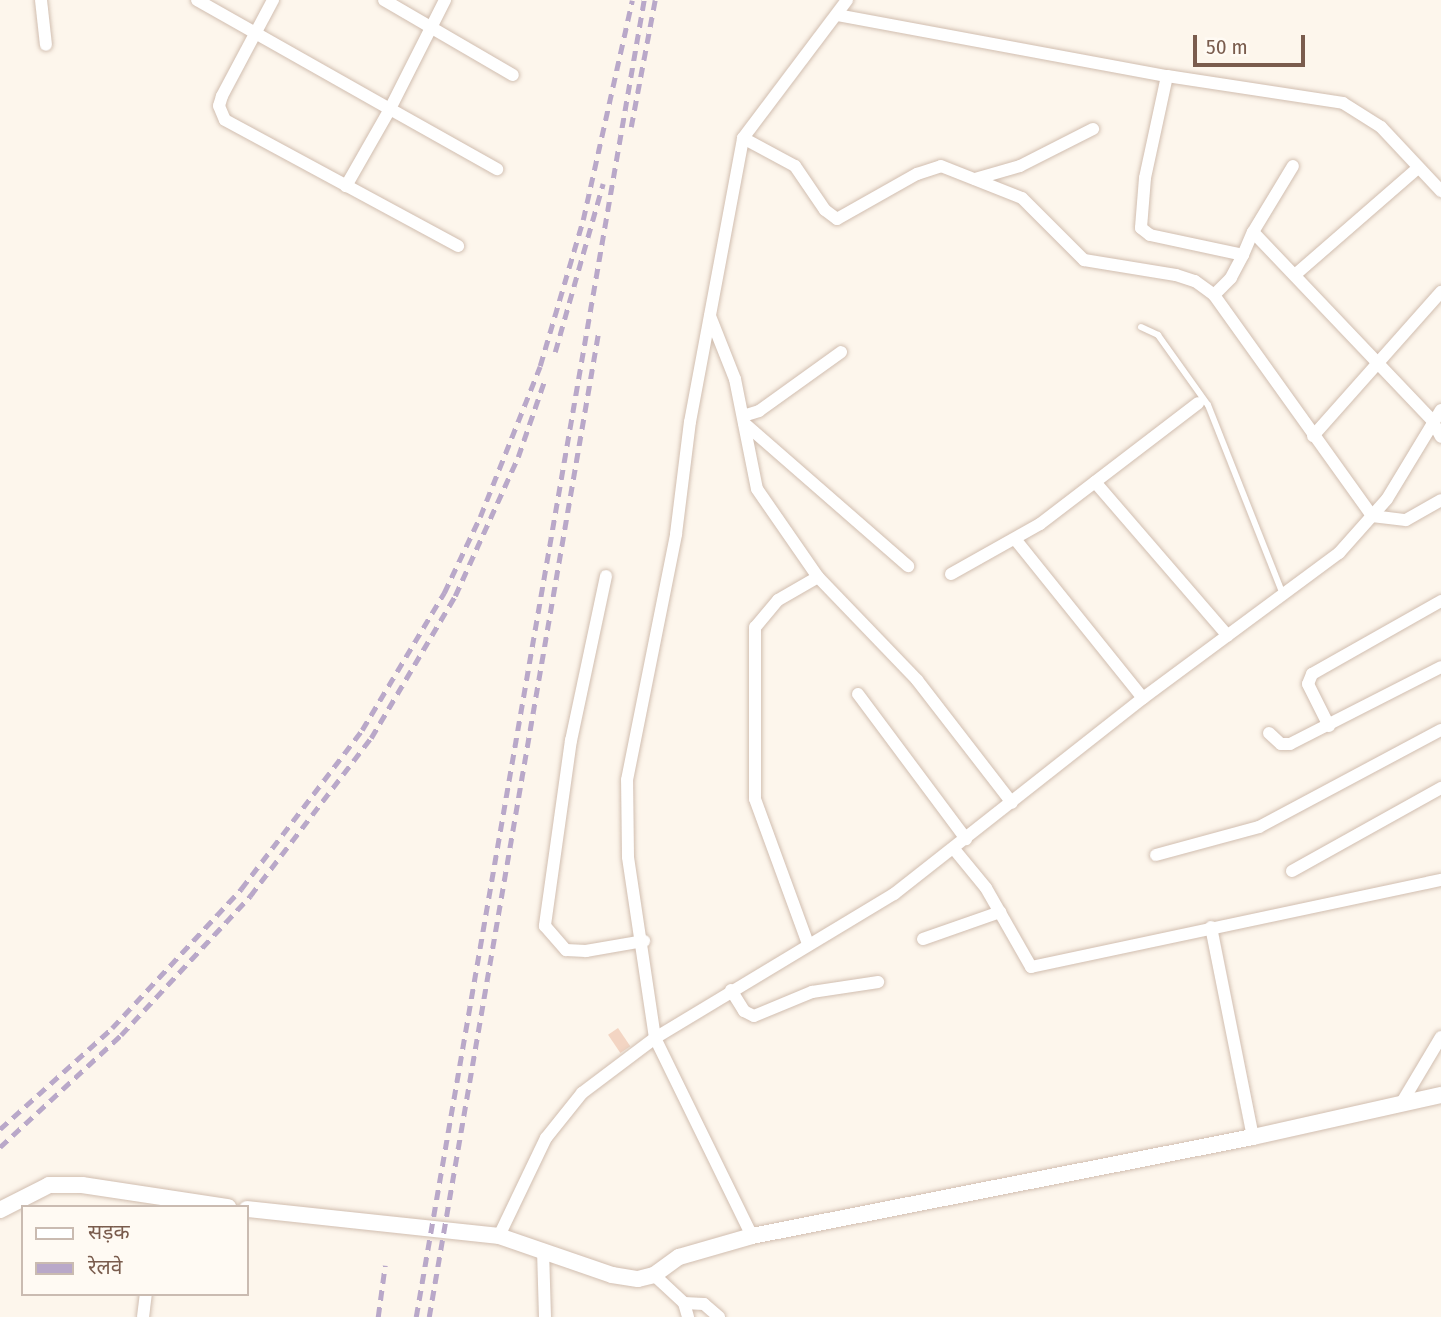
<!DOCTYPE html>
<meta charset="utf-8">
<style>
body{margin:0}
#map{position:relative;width:1441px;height:1317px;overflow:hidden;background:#fdf6ec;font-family:"Fira Sans Condensed","Noto Sans Devanagari",sans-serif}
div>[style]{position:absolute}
.building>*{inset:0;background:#f3d5c3;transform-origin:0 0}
.roads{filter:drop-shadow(0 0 2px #d1beb0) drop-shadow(0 0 2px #d1beb0)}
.lane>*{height:6px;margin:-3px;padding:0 3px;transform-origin:3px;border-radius:3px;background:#fff}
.street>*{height:12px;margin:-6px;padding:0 6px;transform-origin:6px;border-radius:6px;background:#fff}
.secondary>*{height:16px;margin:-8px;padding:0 8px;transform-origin:8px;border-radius:8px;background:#fff}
.rail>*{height:4.5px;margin-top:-2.25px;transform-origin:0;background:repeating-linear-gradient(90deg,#b9a8c9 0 10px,transparent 0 17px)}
span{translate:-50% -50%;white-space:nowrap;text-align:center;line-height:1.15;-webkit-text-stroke:5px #fffaf3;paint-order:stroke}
.legend{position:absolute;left:21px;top:1205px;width:228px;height:91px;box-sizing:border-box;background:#fffaf3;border:2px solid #cabbb1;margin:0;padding:9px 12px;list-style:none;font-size:21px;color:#7a5c4d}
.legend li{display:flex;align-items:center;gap:14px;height:35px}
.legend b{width:35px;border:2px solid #cabbb1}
.scale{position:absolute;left:1193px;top:35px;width:112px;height:32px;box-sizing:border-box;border:4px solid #7a5c4d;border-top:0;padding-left:9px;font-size:21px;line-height:24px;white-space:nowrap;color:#7a5c4d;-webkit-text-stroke:5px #fffaf3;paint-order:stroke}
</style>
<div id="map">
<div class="building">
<i style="left:618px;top:1028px;width:22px;height:12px;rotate:56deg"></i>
</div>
<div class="roads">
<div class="lane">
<i style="left:1141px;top:327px;width:19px;rotate:25deg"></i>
<i style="left:1158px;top:335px;width:86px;rotate:54.5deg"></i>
<i style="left:1208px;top:405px;width:203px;rotate:68.4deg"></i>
</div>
<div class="street">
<i style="left:41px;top:0;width:45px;rotate:83.7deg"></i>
<i style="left:197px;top:0;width:222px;rotate:29.5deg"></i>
<i style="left:390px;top:109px;width:89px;rotate:119.7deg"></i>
<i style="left:273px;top:0;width:109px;rotate:118deg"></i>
<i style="left:222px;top:96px;width:10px;rotate:107deg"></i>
<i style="left:219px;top:106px;width:15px;rotate:67deg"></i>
<i style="left:225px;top:120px;width:265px;rotate:28.4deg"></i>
<i style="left:384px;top:0;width:149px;rotate:30.2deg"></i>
<i style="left:445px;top:0;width:122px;rotate:116.8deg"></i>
<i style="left:390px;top:109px;width:123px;rotate:29.3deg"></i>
<i style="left:837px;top:15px;width:336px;rotate:10.5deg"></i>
<i style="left:1167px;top:76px;width:178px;rotate:8.7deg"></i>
<i style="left:1343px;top:103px;width:45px;rotate:32.3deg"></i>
<i style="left:1381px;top:127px;width:88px;rotate:46.8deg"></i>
<i style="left:1167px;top:76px;width:104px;rotate:102.2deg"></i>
<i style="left:1145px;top:178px;width:50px;rotate:94.6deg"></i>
<i style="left:1141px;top:228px;width:11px;rotate:38deg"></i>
<i style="left:1150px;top:235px;width:95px;rotate:12.1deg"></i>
<i style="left:1243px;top:255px;width:25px;rotate:-67deg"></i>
<i style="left:1253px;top:232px;width:260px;rotate:46.4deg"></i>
<i style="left:1432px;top:420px;width:19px;rotate:62deg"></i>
<i style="left:743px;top:138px;width:59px;rotate:28.3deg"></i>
<i style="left:795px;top:166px;width:53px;rotate:55.7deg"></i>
<i style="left:825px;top:210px;width:15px;rotate:37deg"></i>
<i style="left:837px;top:219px;width:92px;rotate:-29.4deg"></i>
<i style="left:917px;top:174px;width:25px;rotate:-18deg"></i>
<i style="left:941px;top:166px;width:87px;rotate:21.6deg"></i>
<i style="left:1022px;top:198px;width:88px;rotate:45deg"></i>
<i style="left:1084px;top:260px;width:93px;rotate:9.3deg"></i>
<i style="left:1176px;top:275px;width:20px;rotate:18deg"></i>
<i style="left:1195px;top:281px;width:24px;rotate:36deg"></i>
<i style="left:975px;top:179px;width:47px;rotate:-16.1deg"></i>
<i style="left:1020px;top:166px;width:82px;rotate:-26.9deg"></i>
<i style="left:1253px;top:232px;width:77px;rotate:-58.8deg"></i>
<i style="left:1243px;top:255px;width:26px;rotate:118deg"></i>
<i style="left:1231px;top:278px;width:24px;rotate:135deg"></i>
<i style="left:1214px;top:295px;width:272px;rotate:54.4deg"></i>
<i style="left:1372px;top:516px;width:34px;rotate:7deg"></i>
<i style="left:1406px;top:520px;width:40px;rotate:-29.7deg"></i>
<i style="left:1296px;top:274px;width:160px;rotate:-41deg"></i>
<i style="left:710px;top:316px;width:68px;rotate:68.4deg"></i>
<i style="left:735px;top:379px;width:112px;rotate:78.7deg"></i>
<i style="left:757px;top:489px;width:107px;rotate:55.3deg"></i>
<i style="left:818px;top:577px;width:46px;rotate:150.1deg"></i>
<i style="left:778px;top:600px;width:35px;rotate:130deg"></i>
<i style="left:755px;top:627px;width:172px;rotate:90deg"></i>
<i style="left:755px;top:799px;width:154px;rotate:69.9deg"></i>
<i style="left:743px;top:416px;width:17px;rotate:-17deg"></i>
<i style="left:759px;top:411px;width:101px;rotate:-35.7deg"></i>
<i style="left:744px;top:423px;width:218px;rotate:41.1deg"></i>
<i style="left:1313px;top:436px;width:193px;rotate:-48.4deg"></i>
<i style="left:1095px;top:482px;width:203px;rotate:49.2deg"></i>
<i style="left:1015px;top:539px;width:204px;rotate:51.2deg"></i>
<i style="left:951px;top:574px;width:102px;rotate:-29.3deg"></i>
<i style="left:1040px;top:524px;width:199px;rotate:-37.4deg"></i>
<i style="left:606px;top:576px;width:168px;rotate:102deg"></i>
<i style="left:571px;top:740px;width:188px;rotate:98deg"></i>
<i style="left:545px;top:926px;width:32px;rotate:49deg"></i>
<i style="left:566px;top:950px;width:20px;rotate:3deg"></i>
<i style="left:586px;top:951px;width:59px;rotate:-9.8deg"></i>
<i style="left:818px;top:577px;width:143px;rotate:46.1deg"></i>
<i style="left:917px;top:680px;width:155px;rotate:52.3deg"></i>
<i style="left:858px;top:694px;width:181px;rotate:53.3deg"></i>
<i style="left:1329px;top:726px;width:47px;rotate:-116.6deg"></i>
<i style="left:1308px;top:684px;width:11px;rotate:-68deg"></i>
<i style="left:1312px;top:674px;width:148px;rotate:-29.5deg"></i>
<i style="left:1269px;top:733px;width:16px;rotate:43deg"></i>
<i style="left:1281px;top:744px;width:9px"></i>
<i style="left:1290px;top:744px;width:169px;rotate:-27deg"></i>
<i style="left:954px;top:849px;width:50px;rotate:50.6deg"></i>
<i style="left:986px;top:888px;width:91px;rotate:60.3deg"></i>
<i style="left:1031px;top:967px;width:419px;rotate:-12deg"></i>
<i style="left:1156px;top:855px;width:107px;rotate:-15.2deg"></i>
<i style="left:1259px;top:827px;width:206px;rotate:-28.1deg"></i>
<i style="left:1292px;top:871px;width:171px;rotate:-29.1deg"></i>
<i style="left:1211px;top:927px;width:214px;rotate:78.7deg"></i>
<i style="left:923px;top:939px;width:82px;rotate:-19.3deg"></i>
<i style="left:731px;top:990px;width:25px;rotate:58deg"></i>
<i style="left:744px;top:1011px;width:11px;rotate:27deg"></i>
<i style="left:754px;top:1016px;width:63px;rotate:-22.5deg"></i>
<i style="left:812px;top:992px;width:67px;rotate:-8.6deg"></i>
<i style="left:1401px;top:1104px;width:78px;rotate:-59.2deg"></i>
<i style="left:499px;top:1236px;width:109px;rotate:-64.4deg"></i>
<i style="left:546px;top:1138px;width:58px;rotate:-51.3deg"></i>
<i style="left:582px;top:1093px;width:91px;rotate:-37deg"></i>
<i style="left:655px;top:1038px;width:279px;rotate:-31.1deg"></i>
<i style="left:894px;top:894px;width:317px;rotate:-38.2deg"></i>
<i style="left:1143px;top:698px;width:244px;rotate:-36.5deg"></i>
<i style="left:1339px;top:553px;width:72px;rotate:-48.4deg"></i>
<i style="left:1387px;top:499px;width:104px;rotate:-58.8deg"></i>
<i style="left:752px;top:1236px;width:220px;rotate:-116.1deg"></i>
<i style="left:655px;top:1038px;width:183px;rotate:-98.5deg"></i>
<i style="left:628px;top:857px;width:77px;rotate:-90.7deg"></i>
<i style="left:627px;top:780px;width:251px;rotate:-78.7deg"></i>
<i style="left:676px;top:534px;width:113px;rotate:-82.9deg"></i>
<i style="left:690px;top:422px;width:289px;rotate:-79.4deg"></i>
<i style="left:743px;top:138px;width:173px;rotate:-53deg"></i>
<i style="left:543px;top:1250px;width:67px;rotate:88.3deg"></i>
<i style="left:654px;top:1275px;width:41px;rotate:43deg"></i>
<i style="left:684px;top:1303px;width:15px;rotate:74deg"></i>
<i style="left:684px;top:1303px;width:20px;rotate:3deg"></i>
<i style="left:704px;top:1304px;width:20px;rotate:41deg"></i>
<i style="left:143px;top:1317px;width:23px;rotate:-83deg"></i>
</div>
<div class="secondary">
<i style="left:247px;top:1209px;width:253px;rotate:6.1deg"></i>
<i style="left:499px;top:1236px;width:120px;rotate:19deg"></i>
<i style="left:612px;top:1275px;width:26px;rotate:9deg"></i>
<i style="left:638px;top:1279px;width:16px;rotate:-14deg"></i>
<i style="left:654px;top:1275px;width:31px;rotate:-36deg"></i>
<i style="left:679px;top:1257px;width:76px;rotate:-16deg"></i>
<i style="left:752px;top:1236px;width:511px;rotate:-11.18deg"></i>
<i style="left:1253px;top:1137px;width:193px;rotate:-12.6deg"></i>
<i style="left:0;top:1210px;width:55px;rotate:-27deg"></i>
<i style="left:49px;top:1185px;width:33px"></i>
<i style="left:82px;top:1185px;width:148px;rotate:8.6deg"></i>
</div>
</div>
<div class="rail">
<i style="left:631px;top:127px;width:129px;rotate:-79.3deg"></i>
<i style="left:555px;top:352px;width:175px;rotate:-74.1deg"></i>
<i style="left:0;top:1129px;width:151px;rotate:-42deg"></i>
<i style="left:112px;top:1028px;width:190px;rotate:-47.1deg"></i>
<i style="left:241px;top:889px;width:200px;rotate:-52.7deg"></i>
<i style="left:362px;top:730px;width:160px;rotate:-59.1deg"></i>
<i style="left:444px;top:593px;width:84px;rotate:-64.7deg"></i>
<i style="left:480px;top:517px;width:162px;rotate:-68.3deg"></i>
<i style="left:540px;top:366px;width:152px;rotate:-73.6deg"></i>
<i style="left:583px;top:220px;width:225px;rotate:-77.4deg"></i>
<i style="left:0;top:1147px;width:165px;rotate:-42.8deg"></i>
<i style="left:121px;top:1035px;width:190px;rotate:-47.1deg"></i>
<i style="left:250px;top:896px;width:199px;rotate:-52.6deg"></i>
<i style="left:371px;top:738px;width:165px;rotate:-59.4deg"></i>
<i style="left:455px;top:596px;width:153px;rotate:-65.6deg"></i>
<i style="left:518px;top:457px;width:79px;rotate:-70.9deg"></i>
<i style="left:378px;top:1317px;width:52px;rotate:-82.3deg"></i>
<i style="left:416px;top:1317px;width:1337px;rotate:-80.18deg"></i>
<i style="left:429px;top:1317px;width:997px;rotate:-80.24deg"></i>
</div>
<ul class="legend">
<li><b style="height:9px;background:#fff"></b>सड़क</li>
<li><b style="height:9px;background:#b9a8c9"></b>रेलवे</li>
</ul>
<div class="scale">50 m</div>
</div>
